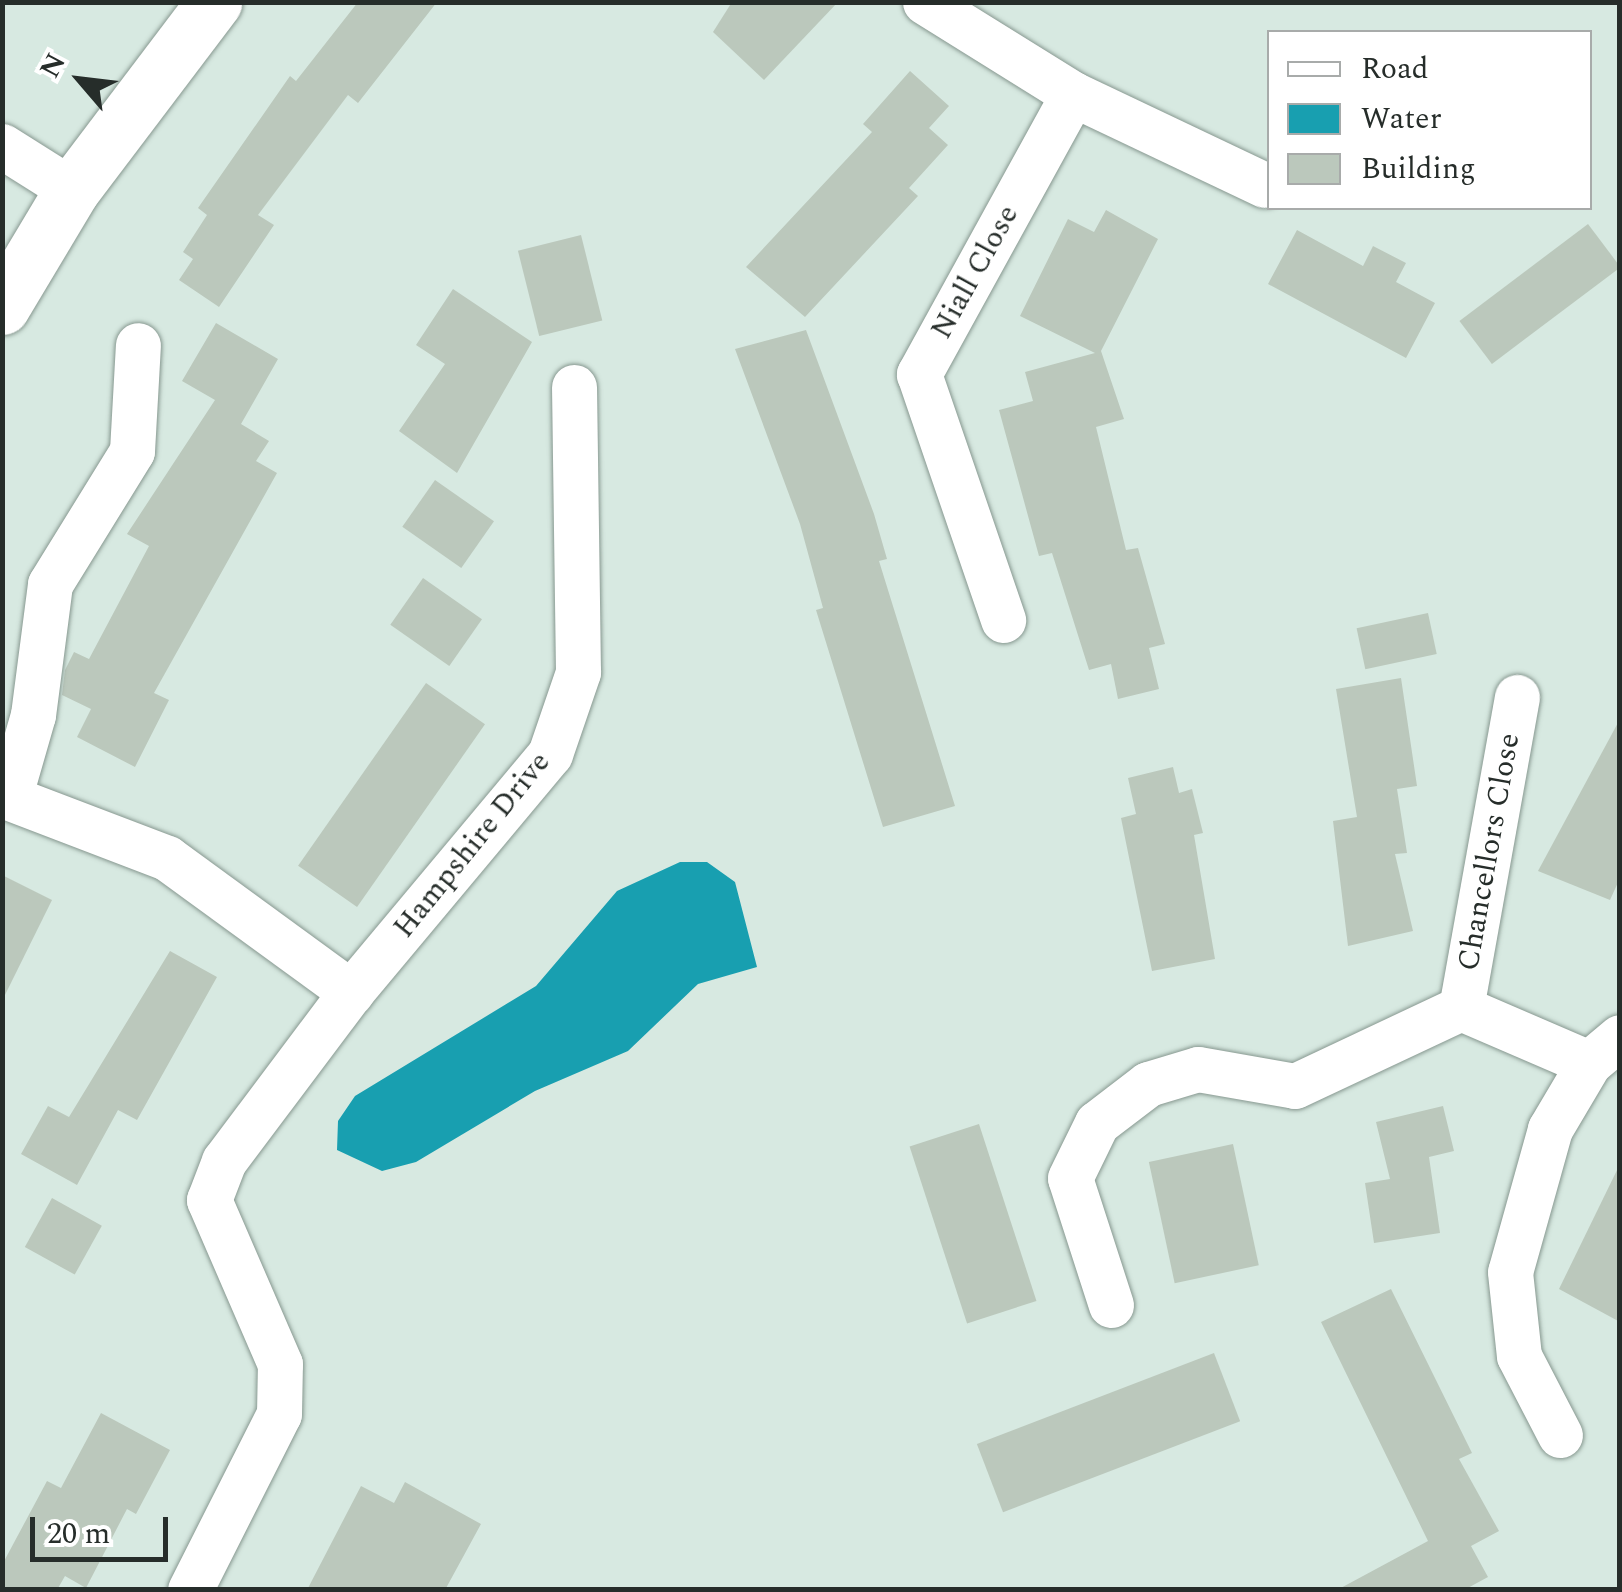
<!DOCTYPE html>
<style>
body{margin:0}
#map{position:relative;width:1622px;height:1592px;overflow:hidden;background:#d7e9e1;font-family:Spectral,serif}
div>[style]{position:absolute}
.water>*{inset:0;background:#189fb0}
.building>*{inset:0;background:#bbc8bc;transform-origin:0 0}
.roads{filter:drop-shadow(0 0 2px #879890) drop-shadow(0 0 2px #879890)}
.minor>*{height:45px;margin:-22.5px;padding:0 22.5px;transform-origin:22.5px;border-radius:22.5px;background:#fff}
.tertiary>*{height:55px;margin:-27.5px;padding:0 27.5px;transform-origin:27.5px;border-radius:27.5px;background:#fff}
span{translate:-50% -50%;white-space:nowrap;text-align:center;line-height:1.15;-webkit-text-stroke:8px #fff;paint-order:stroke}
.street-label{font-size:30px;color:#262d2a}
.frame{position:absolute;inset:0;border:5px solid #262d2a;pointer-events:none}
.legend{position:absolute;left:1267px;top:30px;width:325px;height:180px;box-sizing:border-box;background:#fff;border:2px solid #a8abaa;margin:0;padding:12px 18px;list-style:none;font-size:30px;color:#262d2a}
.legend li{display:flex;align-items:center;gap:20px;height:50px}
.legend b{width:50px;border:2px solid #a8abaa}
.north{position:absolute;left:30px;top:30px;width:100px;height:100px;-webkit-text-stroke:8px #fff;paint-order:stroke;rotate:298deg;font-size:28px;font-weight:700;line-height:40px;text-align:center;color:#262d2a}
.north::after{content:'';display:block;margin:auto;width:35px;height:45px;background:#262d2a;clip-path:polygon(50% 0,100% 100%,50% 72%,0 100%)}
.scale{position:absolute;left:30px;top:1517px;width:138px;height:45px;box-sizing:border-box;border:5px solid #262d2a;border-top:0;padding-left:12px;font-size:30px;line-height:35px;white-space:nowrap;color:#262d2a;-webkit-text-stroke:8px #fff;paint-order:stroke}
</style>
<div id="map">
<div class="water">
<i style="clip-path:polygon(680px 862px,707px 862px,735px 882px,757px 967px,698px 984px,628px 1051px,535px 1091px,416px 1162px,382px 1171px,337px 1150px,338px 1121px,355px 1096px,536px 986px,617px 891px)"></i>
</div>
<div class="building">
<i style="clip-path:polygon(358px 2px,437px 2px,358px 103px,348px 95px,258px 215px,274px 225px,219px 307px,179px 280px,193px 259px,183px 252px,207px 215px,198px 208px,290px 76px,296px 81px)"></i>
<i style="clip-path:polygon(732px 2px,838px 2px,764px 80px,713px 32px)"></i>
<i style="clip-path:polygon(910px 71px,949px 106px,929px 128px,948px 145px,909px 188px,918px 196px,805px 317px,746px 267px,872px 132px,863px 124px)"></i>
<i style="clip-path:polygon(1106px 210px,1158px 239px,1101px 351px,1124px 419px,1096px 427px,1126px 550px,1138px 548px,1165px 644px,1149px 648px,1159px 689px,1118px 699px,1111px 664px,1089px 670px,1052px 553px,1039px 556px,999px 410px,1033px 401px,1025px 372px,1095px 353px,1020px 316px,1068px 219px,1094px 232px)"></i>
<i style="left:1588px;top:224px;width:54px;height:161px;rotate:53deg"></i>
<i style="clip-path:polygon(1297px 230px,1363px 266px,1373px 246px,1406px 263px,1396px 282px,1435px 303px,1406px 358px,1268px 284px)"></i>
<i style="left:581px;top:235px;width:88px;height:65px;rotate:76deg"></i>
<i style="clip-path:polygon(453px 289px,532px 342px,457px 473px,399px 431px,445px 364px,416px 345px)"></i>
<i style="clip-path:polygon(216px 323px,278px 359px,241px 424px,269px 441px,256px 461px,277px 473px,154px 693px,169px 700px,135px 767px,77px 737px,91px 709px,62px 695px,65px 670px,74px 652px,89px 659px,149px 546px,127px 534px,215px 400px,182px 381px)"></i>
<i style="clip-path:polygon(806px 330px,874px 514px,887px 559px,879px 561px,955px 806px,883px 827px,816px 610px,823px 608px,800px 524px,735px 349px)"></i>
<i style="left:435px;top:480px;width:72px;height:57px;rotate:35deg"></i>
<i style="left:423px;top:578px;width:72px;height:57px;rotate:35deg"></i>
<i style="left:1428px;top:613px;width:42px;height:73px;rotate:78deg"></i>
<i style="clip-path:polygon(1401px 678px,1417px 786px,1397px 789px,1407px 853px,1395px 854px,1413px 931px,1348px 946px,1333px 821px,1357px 817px,1336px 689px)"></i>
<i style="left:426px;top:683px;width:72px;height:223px;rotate:35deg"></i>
<i style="clip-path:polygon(1620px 719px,1620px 878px,1610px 900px,1538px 871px)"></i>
<i style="clip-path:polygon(1173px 767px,1179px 793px,1192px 789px,1203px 833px,1194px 835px,1215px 959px,1152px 971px,1121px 818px,1136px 814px,1128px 778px)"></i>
<i style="clip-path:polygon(2px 875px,52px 900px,2px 1001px)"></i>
<i style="clip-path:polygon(170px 951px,217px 977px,137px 1120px,118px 1110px,77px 1185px,21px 1154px,48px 1106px,69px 1117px)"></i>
<i style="clip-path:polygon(1443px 1106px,1454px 1151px,1429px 1157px,1440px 1233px,1374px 1243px,1365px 1183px,1390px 1179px,1376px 1122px)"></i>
<i style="left:979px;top:1124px;width:186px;height:73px;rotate:72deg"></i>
<i style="left:1233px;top:1144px;width:124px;height:86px;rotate:78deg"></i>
<i style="clip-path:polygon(1620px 1164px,1620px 1322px,1559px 1289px)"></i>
<i style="left:52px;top:1198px;width:57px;height:56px;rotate:29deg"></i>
<i style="clip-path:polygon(1391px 1289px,1472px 1453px,1459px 1459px,1499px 1531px,1471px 1546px,1488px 1577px,1464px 1590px,1337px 1590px,1428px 1541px,1321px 1322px)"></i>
<i style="left:1214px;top:1353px;width:73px;height:254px;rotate:69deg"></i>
<i style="clip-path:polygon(101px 1413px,170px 1450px,136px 1514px,127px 1509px,86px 1588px,65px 1576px,57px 1590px,2px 1590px,2px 1565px,47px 1481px,61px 1488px)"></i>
<i style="clip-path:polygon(405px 1482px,481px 1524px,445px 1590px,307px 1590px,361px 1486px,394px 1503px)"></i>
</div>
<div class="roads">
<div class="minor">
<i style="left:925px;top:2px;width:174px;rotate:31.9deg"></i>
<i style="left:1073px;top:94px;width:320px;rotate:118.8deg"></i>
<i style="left:919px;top:374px;width:260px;rotate:71.1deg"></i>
<i style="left:1073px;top:94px;width:212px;rotate:25.4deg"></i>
<i style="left:2px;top:146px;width:83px;rotate:32.2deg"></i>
<i style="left:1517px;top:697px;width:316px;rotate:100.2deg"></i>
<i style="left:1461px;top:1008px;width:139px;rotate:23.3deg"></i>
<i style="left:1589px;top:1063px;width:77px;rotate:120.6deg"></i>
<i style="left:1550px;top:1129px;width:148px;rotate:105.6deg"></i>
<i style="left:1510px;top:1272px;width:84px;rotate:83.9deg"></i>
<i style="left:1519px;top:1356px;width:89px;rotate:62.6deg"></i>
<i style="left:2px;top:795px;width:177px;rotate:20.9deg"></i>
<i style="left:167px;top:858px;width:228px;rotate:36.1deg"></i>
<i style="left:10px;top:795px;width:83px;rotate:-74deg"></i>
<i style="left:33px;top:715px;width:132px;rotate:-82.6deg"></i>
<i style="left:50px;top:584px;width:156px;rotate:-58.3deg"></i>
<i style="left:132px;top:451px;width:106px;rotate:-86.8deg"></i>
<i style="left:1589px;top:1063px;width:40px;rotate:-40deg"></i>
<i style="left:1111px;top:1305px;width:133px;rotate:-107.9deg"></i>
<i style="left:1070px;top:1178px;width:61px;rotate:-63.9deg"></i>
<i style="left:1097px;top:1123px;width:64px;rotate:-37.4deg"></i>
<i style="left:1148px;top:1084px;width:52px;rotate:-16.7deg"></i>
<i style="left:1198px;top:1069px;width:98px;rotate:9.9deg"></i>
<i style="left:1295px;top:1086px;width:183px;rotate:-25.2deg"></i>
<i style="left:190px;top:1590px;width:197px;rotate:-63.2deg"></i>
<i style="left:279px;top:1414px;width:50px;rotate:-88.9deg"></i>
<i style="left:280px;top:1364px;width:179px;rotate:-113.4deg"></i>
<i style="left:209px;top:1200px;width:42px;rotate:-69deg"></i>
<i style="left:224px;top:1161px;width:211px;rotate:-53.1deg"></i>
<i style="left:351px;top:992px;width:310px;rotate:-50.1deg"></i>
<i style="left:550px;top:754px;width:87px;rotate:-71.1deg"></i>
<i style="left:578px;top:672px;width:285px;rotate:-90.8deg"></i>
</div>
<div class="tertiary">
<i style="left:2px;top:307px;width:136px;rotate:-59.1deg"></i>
<i style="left:72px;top:190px;width:236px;rotate:-52.9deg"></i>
</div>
</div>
<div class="street-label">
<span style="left:975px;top:272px;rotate:-61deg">Niall Close</span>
<span style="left:472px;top:845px;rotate:-51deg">Hampshire Drive</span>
<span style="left:1489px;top:852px;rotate:-80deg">Chancellors Close</span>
</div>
<div class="frame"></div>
<ul class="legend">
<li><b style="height:12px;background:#fff"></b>Road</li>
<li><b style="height:28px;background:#189fb0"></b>Water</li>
<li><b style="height:28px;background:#bbc8bc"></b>Building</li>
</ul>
<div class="north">N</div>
<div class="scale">20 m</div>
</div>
